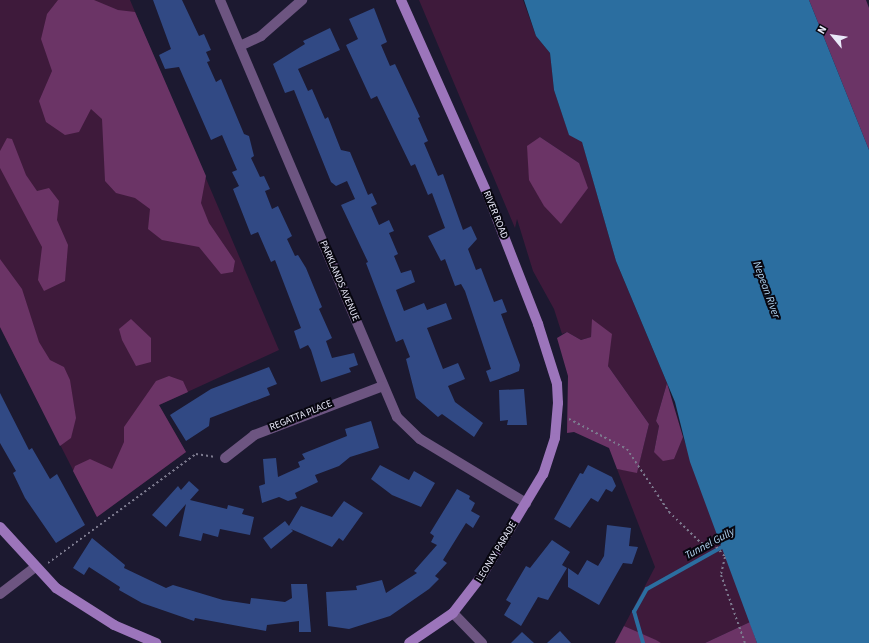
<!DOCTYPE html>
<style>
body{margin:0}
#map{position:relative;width:869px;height:643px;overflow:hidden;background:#1c1930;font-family:"Source Sans 3",sans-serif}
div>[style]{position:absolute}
.green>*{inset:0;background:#3e1a3b}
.forest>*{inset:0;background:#6b3466}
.water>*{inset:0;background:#2b6ea0}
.stream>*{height:3.5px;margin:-1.75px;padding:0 1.75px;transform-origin:1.75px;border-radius:1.75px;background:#2b6ea0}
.building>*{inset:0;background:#314984}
.path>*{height:2px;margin-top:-1px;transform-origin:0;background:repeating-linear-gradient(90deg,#7c7a8e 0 2px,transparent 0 5px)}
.street>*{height:10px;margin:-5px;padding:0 5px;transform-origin:5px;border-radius:5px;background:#6d5581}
.secondary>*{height:10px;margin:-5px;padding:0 5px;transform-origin:5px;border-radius:5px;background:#9c75bb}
span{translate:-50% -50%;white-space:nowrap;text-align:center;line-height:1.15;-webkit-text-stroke:4px #07060f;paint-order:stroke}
.street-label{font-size:10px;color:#e9e9f9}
.water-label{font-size:11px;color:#b2d4f0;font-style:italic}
.north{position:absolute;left:813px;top:16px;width:40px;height:40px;-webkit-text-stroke:3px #07060f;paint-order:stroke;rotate:299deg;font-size:11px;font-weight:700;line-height:16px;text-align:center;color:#e9e9f9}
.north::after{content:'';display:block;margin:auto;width:14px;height:18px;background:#e9e9f9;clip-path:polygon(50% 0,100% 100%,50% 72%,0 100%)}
</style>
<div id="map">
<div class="green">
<i style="clip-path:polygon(0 0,130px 0,279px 350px,159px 405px,186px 452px,97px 517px,0 327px)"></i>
<i style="clip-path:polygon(evenodd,419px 0,523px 0,536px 36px,550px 53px,554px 90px,569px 134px,582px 141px,616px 261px,667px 383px,656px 421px,659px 426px,654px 452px,683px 437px,750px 622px,705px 643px,661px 643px,624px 626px,655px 567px,617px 469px,637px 472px,649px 424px,608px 366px,593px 320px,591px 337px,581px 340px,567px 332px,562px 334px,554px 309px,533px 271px,517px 219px,515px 228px,419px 0,540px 137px,579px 163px,571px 209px,561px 224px,540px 137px)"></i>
</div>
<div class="forest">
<i style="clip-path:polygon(58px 0,94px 0,118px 10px,135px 12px,206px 176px,201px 203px,209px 223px,235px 261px,233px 272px,221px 274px,199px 247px,162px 240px,148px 229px,150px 209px,135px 198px,116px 193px,105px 181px,102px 119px,91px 109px,79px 132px,65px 135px,46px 122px,39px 101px,52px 71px,41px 39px,47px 14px)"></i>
<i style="clip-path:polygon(809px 0,866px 0,869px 8px,869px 150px)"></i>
<i style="clip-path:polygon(540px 137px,579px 163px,588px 188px,561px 224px,544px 206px,529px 180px,527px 146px)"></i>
<i style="clip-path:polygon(7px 138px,12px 139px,26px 175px,37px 191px,49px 188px,59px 201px,57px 220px,68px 245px,65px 281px,44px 291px,38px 280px,42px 247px,0 168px,0 151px)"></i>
<i style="clip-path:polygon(0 259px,22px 289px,39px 342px,50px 360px,64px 367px,70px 380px,76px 418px,71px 438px,60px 446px,0 327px)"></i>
<i style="clip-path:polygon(131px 319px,151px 338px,151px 362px,136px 366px,122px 340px,119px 329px)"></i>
<i style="clip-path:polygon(592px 319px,612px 334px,608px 366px,649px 424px,637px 473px,617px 469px,609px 448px,574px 432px,567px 433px,568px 376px,557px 338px,567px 332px,581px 340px,591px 337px)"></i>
<i style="clip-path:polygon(169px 376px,183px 381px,188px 392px,159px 405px,186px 452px,97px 517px,73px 471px,75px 466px,90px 459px,112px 469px,124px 442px,124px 427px,156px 381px)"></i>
<i style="clip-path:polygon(667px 383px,683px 437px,674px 459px,663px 461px,654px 452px,659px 426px,656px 421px)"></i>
<i style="clip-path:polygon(750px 622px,757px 643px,705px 643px)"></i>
<i style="clip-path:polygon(624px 626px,656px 640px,661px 643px,615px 643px)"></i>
</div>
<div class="water">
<i style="clip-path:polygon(524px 0,809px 0,869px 150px,869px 643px,757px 643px,690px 462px,675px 402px,616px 261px,582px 142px,569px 135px,554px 90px,550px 53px,536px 36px)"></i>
</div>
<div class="stream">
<i style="left:643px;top:643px;width:32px;rotate:-106deg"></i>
<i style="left:634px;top:612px;width:26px;rotate:-61deg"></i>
<i style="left:647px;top:589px;width:88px;rotate:-29.2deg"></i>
</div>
<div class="building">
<i style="clip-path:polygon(153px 0,182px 0,199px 36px,204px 34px,211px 50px,206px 52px,210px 61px,207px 62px,216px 82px,221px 79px,244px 134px,249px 136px,254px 156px,251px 158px,260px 177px,264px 176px,270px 189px,265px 191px,272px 209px,278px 206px,292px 236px,287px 239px,295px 256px,298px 255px,306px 268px,322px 307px,319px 309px,332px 338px,326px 341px,332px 358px,354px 353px,358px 365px,349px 368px,351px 372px,321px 382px,311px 350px,308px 345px,300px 349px,294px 331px,301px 328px,275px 260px,271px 262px,258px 232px,251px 235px,233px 189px,239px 186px,232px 172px,237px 170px,222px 135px,211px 140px,179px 67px,165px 69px,159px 55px,171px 49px)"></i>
<i style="clip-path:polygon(374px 8px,387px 42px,381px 45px,390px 66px,395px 64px,420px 117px,418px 118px,428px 141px,424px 143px,438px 176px,443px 174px,463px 230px,471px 226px,477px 239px,468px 249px,476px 270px,481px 268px,494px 302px,502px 299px,507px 312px,501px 314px,520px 365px,519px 371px,499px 379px,490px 382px,486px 371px,491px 369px,465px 291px,461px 284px,455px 286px,445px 259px,441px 261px,428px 236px,445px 228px,432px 193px,428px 195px,415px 164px,411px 166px,377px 96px,371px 99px,346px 45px,358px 39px,349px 19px)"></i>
<i style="clip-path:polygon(330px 28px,340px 50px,298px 69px,308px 91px,312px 89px,325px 119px,328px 117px,341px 150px,350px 152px,368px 195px,372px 193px,377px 204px,371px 207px,379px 225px,389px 220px,394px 231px,389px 233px,398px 254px,394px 256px,401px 273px,411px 270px,415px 282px,396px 290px,404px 311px,424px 303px,427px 310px,446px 303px,452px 319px,427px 328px,443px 369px,458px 363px,465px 379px,448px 386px,455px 402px,483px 423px,474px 437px,442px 414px,438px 417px,416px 398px,406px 359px,410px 357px,403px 339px,396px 342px,366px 263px,368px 262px,341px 205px,355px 199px,347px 181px,336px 186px,331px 182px,294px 90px,285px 93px,273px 64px,305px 44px,303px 41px)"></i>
<i style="clip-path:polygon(269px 367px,277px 384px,267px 388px,270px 395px,210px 418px,209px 426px,186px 441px,170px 415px,211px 389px)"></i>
<i style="clip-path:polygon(524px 389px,527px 425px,507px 425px,508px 420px,500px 421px,499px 390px)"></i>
<i style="clip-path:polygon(0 393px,29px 450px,32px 448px,50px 479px,57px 474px,85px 525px,56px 543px,25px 498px,13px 473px,16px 471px,0 443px)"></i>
<i style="clip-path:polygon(371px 421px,379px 448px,350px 457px,339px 466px,315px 475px,318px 482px,295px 493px,297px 498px,288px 501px,279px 497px,262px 503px,259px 486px,265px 484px,263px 459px,276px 458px,278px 477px,300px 467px,298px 462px,305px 459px,302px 454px,347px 436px,345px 429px)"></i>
<i style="clip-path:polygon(380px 465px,409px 480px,414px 471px,435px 483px,421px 507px,392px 495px,371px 479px)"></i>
<i style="clip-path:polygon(588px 465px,612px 477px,616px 486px,612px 492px,606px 489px,598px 502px,591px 498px,570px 528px,554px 519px,580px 473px,583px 474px)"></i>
<i style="clip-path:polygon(189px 481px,199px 490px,190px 500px,227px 509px,228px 505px,244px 509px,242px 514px,254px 517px,250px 535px,220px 529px,218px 537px,203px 533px,201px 541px,179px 536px,186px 504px,166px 527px,152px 515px,178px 486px,181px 490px)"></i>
<i style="clip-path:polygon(457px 489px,470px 496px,469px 499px,475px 503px,471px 511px,480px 516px,473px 528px,466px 523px,443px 560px,447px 563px,435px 576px,439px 579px,429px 589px,390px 616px,349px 629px,328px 626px,326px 592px,357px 590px,356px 586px,382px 580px,386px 593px,417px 573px,414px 571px,437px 545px,431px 542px,434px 536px,430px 533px)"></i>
<i style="clip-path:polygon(344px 501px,363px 513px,343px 541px,339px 538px,332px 547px,291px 529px,293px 531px,271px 549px,263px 538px,285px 521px,289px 526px,301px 506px,332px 517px)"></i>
<i style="clip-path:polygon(607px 525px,631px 528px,629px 546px,638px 547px,632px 564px,623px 563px,599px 605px,568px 587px,568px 568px,578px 575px,587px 560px,598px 566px,604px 556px)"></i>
<i style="clip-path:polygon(92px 538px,125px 565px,124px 568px,166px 588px,173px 585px,223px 600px,250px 604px,251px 598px,285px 602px,292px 598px,291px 584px,307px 584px,311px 632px,299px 632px,299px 621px,267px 625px,266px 631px,195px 618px,194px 621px,142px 603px,119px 590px,120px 587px,89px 567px,84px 575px,73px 568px)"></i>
<i style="clip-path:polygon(552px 540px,570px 552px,562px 565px,567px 568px,548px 600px,538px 597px,521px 626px,504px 615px,511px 603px,506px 600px,526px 566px,530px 568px)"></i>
<i style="clip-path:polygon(560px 631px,571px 643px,547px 643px)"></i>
<i style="clip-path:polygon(522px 632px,534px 643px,511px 643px)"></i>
</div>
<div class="path">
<i style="left:569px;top:419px;width:65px;rotate:27.3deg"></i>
<i style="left:627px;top:449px;width:76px;rotate:56.3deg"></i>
<i style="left:669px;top:512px;width:45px;rotate:44.1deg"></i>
<i style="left:701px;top:543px;width:12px"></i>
<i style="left:713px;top:543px;width:18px;rotate:49deg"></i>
<i style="left:725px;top:557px;width:18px;rotate:103deg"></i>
<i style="left:721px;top:575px;width:72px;rotate:70.6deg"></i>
<i style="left:48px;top:563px;width:184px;rotate:-36.4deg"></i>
<i style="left:196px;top:454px;width:18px;rotate:9deg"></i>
</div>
<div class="street">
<i style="left:220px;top:0;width:453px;rotate:67deg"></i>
<i style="left:397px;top:417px;width:32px;rotate:44deg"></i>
<i style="left:420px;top:439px;width:124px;rotate:31.1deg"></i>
<i style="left:240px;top:46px;width:23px;rotate:-25deg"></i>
<i style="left:261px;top:36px;width:55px;rotate:-41.3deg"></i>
<i style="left:225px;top:458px;width:37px;rotate:-38deg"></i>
<i style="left:254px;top:435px;width:138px;rotate:-20.8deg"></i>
<i style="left:0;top:594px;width:43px;rotate:-37.4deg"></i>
<i style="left:453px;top:613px;width:42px;rotate:46deg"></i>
</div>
<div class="secondary">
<i style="left:401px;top:0;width:211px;rotate:66deg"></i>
<i style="left:487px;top:193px;width:141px;rotate:68.7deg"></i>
<i style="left:538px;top:324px;width:63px;rotate:72.4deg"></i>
<i style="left:557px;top:384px;width:19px;rotate:87deg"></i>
<i style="left:558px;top:403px;width:35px;rotate:95deg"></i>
<i style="left:555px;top:438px;width:38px;rotate:108deg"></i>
<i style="left:543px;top:474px;width:117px;rotate:121deg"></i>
<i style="left:483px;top:574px;width:49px;rotate:127.6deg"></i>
<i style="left:453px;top:613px;width:53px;rotate:145.7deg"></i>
<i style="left:0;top:527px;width:83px;rotate:47.4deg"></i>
<i style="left:56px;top:588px;width:69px;rotate:32.5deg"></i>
<i style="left:114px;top:625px;width:46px;rotate:23.2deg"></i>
</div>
<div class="street-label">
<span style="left:495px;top:215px;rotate:68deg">RIVER ROAD</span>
<span style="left:339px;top:281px;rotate:67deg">PARKLANDS AVENUE</span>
<span style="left:301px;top:416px;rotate:-22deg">REGATTA PLACE</span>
<span style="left:497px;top:552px;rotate:-59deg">LEONAY PARADE</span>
</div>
<div class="water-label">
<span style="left:766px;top:290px;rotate:70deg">Nepean River</span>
<span style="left:710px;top:544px;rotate:-28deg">Tunnel Gully</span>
</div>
<div class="north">N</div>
</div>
